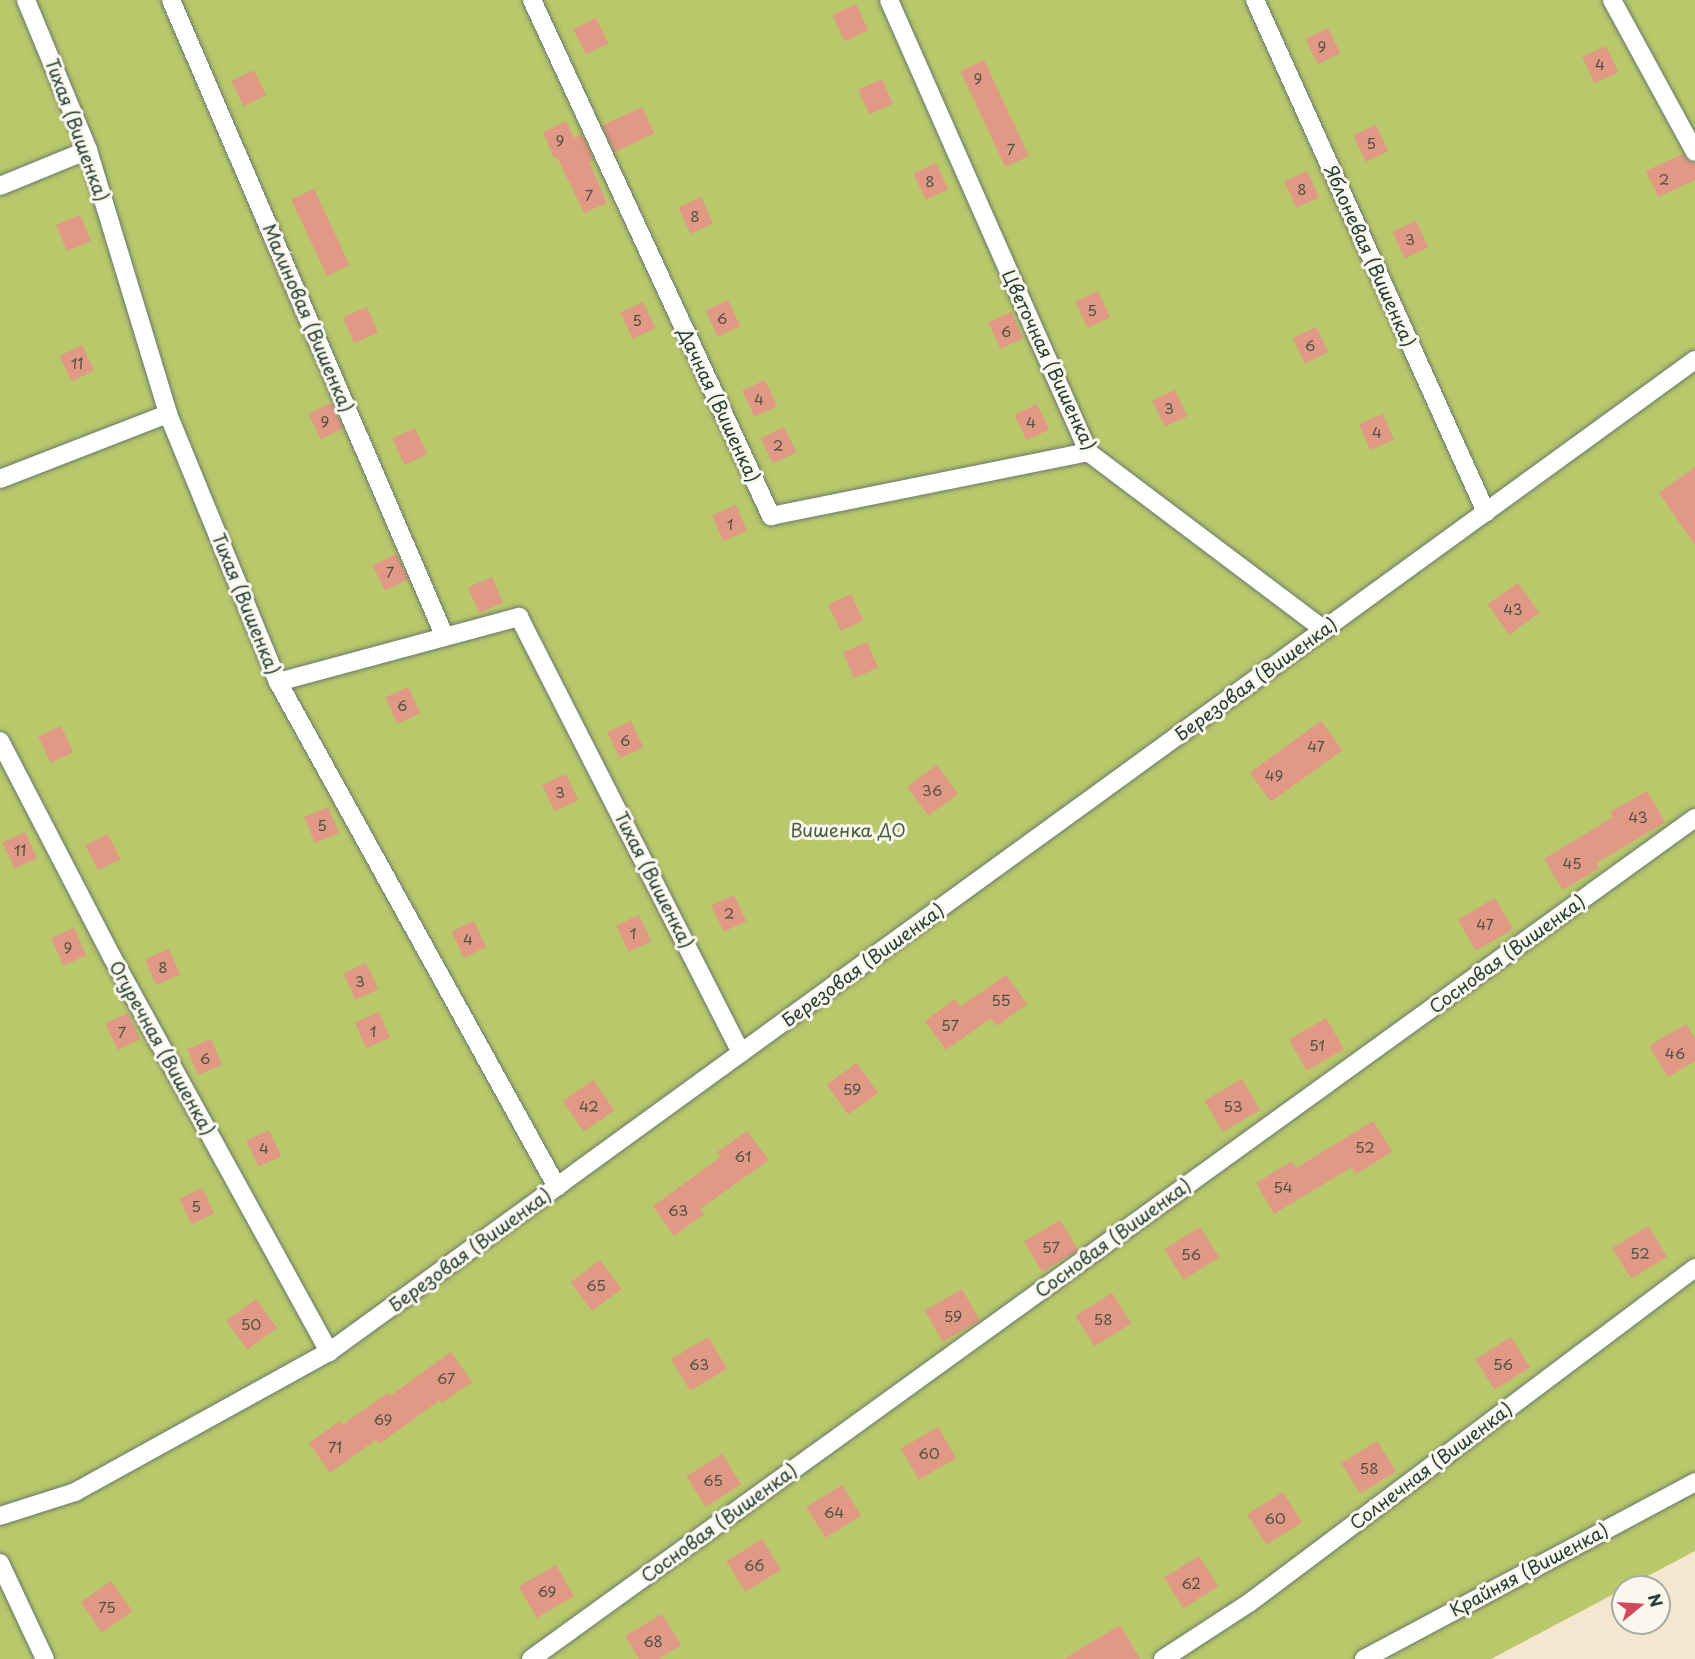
<!DOCTYPE html>
<meta charset="utf-8">
<style>
body{margin:0}
#map{position:relative;width:1695px;height:1659px;overflow:hidden;background:#f5e6cf;font-family:"Playpen Sans",sans-serif}
div>[style]{position:absolute}
.green>*{inset:0;background:#b9c86b}
.building>*{inset:0;background:#e19885;transform-origin:0 0}
.roads{filter:drop-shadow(0 0 2px #6a786a) drop-shadow(0 0 2px #6a786a)}
.lane>*{height:18px;margin:-9px;padding:0 9px;transform-origin:9px;border-radius:9px;background:#fff}
span{translate:-50% -50%;white-space:nowrap;text-align:center;line-height:1.15;-webkit-text-stroke:6px #fbf7ec;paint-order:stroke}
.number-label{font-size:15px;color:#505448}
.number-label span{-webkit-text-stroke-width:0}
.street-label{font-size:18px;color:#1f3d34}
.park-label{font-size:18px;color:#466042}
.north{position:absolute;left:1611px;top:1575px;width:60px;height:60px;box-sizing:border-box;background:#fbf7ec;border:2px solid #a3ada2;border-radius:50%;rotate:72deg;font-size:16px;font-weight:700;line-height:24px;text-align:center;color:#1f3d34}
.north::after{content:'';display:block;margin:auto;width:21px;height:27px;background:#d1495b;clip-path:polygon(50% 0,100% 100%,50% 72%,0 100%)}
</style>
<div id="map">
<div class="green">
<i style="clip-path:polygon(0 0,1695px 0,1695px 1551px,1491px 1659px,0 1659px)"></i>
</div>
<div class="building">
<i style="left:856px;top:4px;width:29px;height:26px;rotate:65deg"></i>
<i style="left:596px;top:18px;width:28px;height:25px;rotate:64deg"></i>
<i style="left:1328px;top:28px;width:28px;height:25px;rotate:64deg"></i>
<i style="left:1606px;top:46px;width:29px;height:26px;rotate:65deg"></i>
<i style="left:984px;top:60px;width:106px;height:26px;rotate:65deg"></i>
<i style="left:254px;top:70px;width:28px;height:25px;rotate:64deg"></i>
<i style="left:882px;top:79px;width:27px;height:26px;rotate:66deg"></i>
<i style="left:642px;top:107px;width:29px;height:44px;rotate:65deg"></i>
<i style="clip-path:polygon(566px 121px,574px 138px,582px 134px,594px 160px,589px 162px,607px 203px,584px 213px,557px 157px,554px 158px,543px 132px)"></i>
<i style="left:1376px;top:125px;width:29px;height:25px;rotate:65deg"></i>
<i style="clip-path:polygon(1683px 154px,1689px 161px,1695px 163px,1695px 180px,1658px 197px,1646px 171px)"></i>
<i style="left:936px;top:163px;width:29px;height:25px;rotate:65deg"></i>
<i style="left:1307px;top:171px;width:29px;height:25px;rotate:65deg"></i>
<i style="left:314px;top:189px;width:84px;height:25px;rotate:65deg"></i>
<i style="left:701px;top:197px;width:29px;height:25px;rotate:65deg"></i>
<i style="left:80px;top:215px;width:28px;height:26px;rotate:67deg"></i>
<i style="left:1416px;top:221px;width:29px;height:26px;rotate:65deg"></i>
<i style="left:1098px;top:291px;width:29px;height:25px;rotate:65deg"></i>
<i style="left:728px;top:300px;width:29px;height:25px;rotate:65deg"></i>
<i style="left:643px;top:302px;width:29px;height:25px;rotate:65deg"></i>
<i style="left:367px;top:307px;width:28px;height:26px;rotate:67deg"></i>
<i style="left:1011px;top:312px;width:29px;height:25px;rotate:65deg"></i>
<i style="left:1316px;top:327px;width:28px;height:26px;rotate:64deg"></i>
<i style="left:82px;top:345px;width:28px;height:25px;rotate:64deg"></i>
<i style="left:765px;top:380px;width:29px;height:25px;rotate:65deg"></i>
<i style="left:1175px;top:390px;width:29px;height:25px;rotate:65deg"></i>
<i style="left:331px;top:403px;width:28px;height:25px;rotate:64deg"></i>
<i style="left:1037px;top:404px;width:28px;height:25px;rotate:64deg"></i>
<i style="left:1383px;top:414px;width:28px;height:26px;rotate:67deg"></i>
<i style="left:784px;top:427px;width:28px;height:26px;rotate:64deg"></i>
<i style="left:415px;top:428px;width:29px;height:25px;rotate:65deg"></i>
<i style="clip-path:polygon(1695px 467px,1695px 545px,1659px 493px)"></i>
<i style="left:736px;top:505px;width:28px;height:26px;rotate:67deg"></i>
<i style="left:396px;top:554px;width:28px;height:26px;rotate:64deg"></i>
<i style="left:492px;top:577px;width:28px;height:26px;rotate:67deg"></i>
<i style="left:1518px;top:583px;width:37px;height:37px;rotate:55deg"></i>
<i style="left:851px;top:594px;width:29px;height:25px;rotate:65deg"></i>
<i style="left:867px;top:642px;width:28px;height:26px;rotate:67deg"></i>
<i style="left:408px;top:687px;width:29px;height:25px;rotate:65deg"></i>
<i style="left:631px;top:721px;width:29px;height:26px;rotate:65deg"></i>
<i style="left:1321px;top:721px;width:36px;height:88px;rotate:54deg"></i>
<i style="left:61px;top:726px;width:29px;height:25px;rotate:65deg"></i>
<i style="left:937px;top:765px;width:36px;height:37px;rotate:54deg"></i>
<i style="left:566px;top:774px;width:29px;height:26px;rotate:65deg"></i>
<i style="clip-path:polygon(1647px 791px,1665px 822px,1597px 863px,1599px 868px,1563px 890px,1544px 859px,1613px 817px,1610px 812px)"></i>
<i style="left:328px;top:807px;width:28px;height:26px;rotate:67deg"></i>
<i style="left:25px;top:832px;width:29px;height:25px;rotate:65deg"></i>
<i style="left:108px;top:834px;width:28px;height:25px;rotate:64deg"></i>
<i style="left:734px;top:895px;width:29px;height:25px;rotate:65deg"></i>
<i style="left:1495px;top:898px;width:36px;height:43px;rotate:60deg"></i>
<i style="left:639px;top:915px;width:29px;height:25px;rotate:65deg"></i>
<i style="left:474px;top:921px;width:29px;height:25px;rotate:65deg"></i>
<i style="left:74px;top:928px;width:30px;height:25px;rotate:66deg"></i>
<i style="left:169px;top:949px;width:28px;height:26px;rotate:67deg"></i>
<i style="left:366px;top:963px;width:29px;height:25px;rotate:65deg"></i>
<i style="clip-path:polygon(1006px 975px,1027px 1004px,997px 1026px,991px 1018px,946px 1050px,925px 1021px,955px 999px,960px 1007px)"></i>
<i style="left:379px;top:1012px;width:28px;height:26px;rotate:67deg"></i>
<i style="left:128px;top:1013px;width:29px;height:25px;rotate:65deg"></i>
<i style="left:1326px;top:1018px;width:36px;height:43px;rotate:60deg"></i>
<i style="clip-path:polygon(1686px 1024px,1695px 1039px,1695px 1061px,1668px 1077px,1649px 1046px)"></i>
<i style="left:211px;top:1039px;width:28px;height:26px;rotate:67deg"></i>
<i style="left:857px;top:1063px;width:37px;height:37px;rotate:55deg"></i>
<i style="left:1242px;top:1079px;width:36px;height:43px;rotate:60deg"></i>
<i style="left:593px;top:1080px;width:37px;height:37px;rotate:55deg"></i>
<i style="clip-path:polygon(1373px 1121px,1392px 1152px,1356px 1174px,1352px 1167px,1274px 1214px,1256px 1183px,1292px 1161px,1296px 1168px)"></i>
<i style="left:269px;top:1130px;width:29px;height:25px;rotate:65deg"></i>
<i style="clip-path:polygon(747px 1131px,769px 1160px,700px 1209px,704px 1214px,674px 1236px,653px 1206px,721px 1157px,717px 1152px)"></i>
<i style="left:202px;top:1188px;width:28px;height:25px;rotate:64deg"></i>
<i style="left:1060px;top:1220px;width:35px;height:42px;rotate:59deg"></i>
<i style="left:1648px;top:1226px;width:36px;height:42px;rotate:58deg"></i>
<i style="left:1200px;top:1227px;width:36px;height:42px;rotate:58deg"></i>
<i style="left:600px;top:1260px;width:36px;height:37px;rotate:53deg"></i>
<i style="left:962px;top:1289px;width:36px;height:43px;rotate:60deg"></i>
<i style="left:1112px;top:1293px;width:36px;height:43px;rotate:58deg"></i>
<i style="left:256px;top:1299px;width:36px;height:37px;rotate:54deg"></i>
<i style="left:708px;top:1337px;width:37px;height:43px;rotate:59deg"></i>
<i style="left:1511px;top:1337px;width:36px;height:42px;rotate:58deg"></i>
<i style="clip-path:polygon(451px 1352px,472px 1382px,442px 1403px,440px 1400px,379px 1444px,376px 1440px,330px 1473px,309px 1443px,340px 1421px,342px 1425px,388px 1393px,390px 1396px)"></i>
<i style="left:938px;top:1427px;width:36px;height:43px;rotate:60deg"></i>
<i style="left:1377px;top:1441px;width:36px;height:42px;rotate:58deg"></i>
<i style="left:722px;top:1454px;width:36px;height:42px;rotate:58deg"></i>
<i style="left:842px;top:1485px;width:36px;height:42px;rotate:58deg"></i>
<i style="left:1283px;top:1492px;width:36px;height:42px;rotate:58deg"></i>
<i style="left:762px;top:1539px;width:36px;height:42px;rotate:58deg"></i>
<i style="left:1199px;top:1556px;width:36px;height:41px;rotate:58deg"></i>
<i style="left:556px;top:1565px;width:36px;height:43px;rotate:60deg"></i>
<i style="left:111px;top:1581px;width:37px;height:37px;rotate:55deg"></i>
<i style="clip-path:polygon(662px 1614px,681px 1645px,658px 1659px,639px 1659px,625px 1636px)"></i>
<i style="clip-path:polygon(1120px 1625px,1140px 1659px,1064px 1659px)"></i>
</div>
<div class="roads">
<div class="lane">
<i style="left:26px;top:0;width:162px;rotate:67.5deg"></i>
<i style="left:88px;top:150px;width:276px;rotate:73.1deg"></i>
<i style="left:168px;top:414px;width:290px;rotate:67.7deg"></i>
<i style="left:278px;top:682px;width:250px;rotate:-15.1deg"></i>
<i style="left:519px;top:617px;width:489px;rotate:63deg"></i>
<i style="left:171px;top:0;width:693px;rotate:66.73deg"></i>
<i style="left:532px;top:0;width:569px;rotate:65.15deg"></i>
<i style="left:771px;top:516px;width:323px;rotate:-11.4deg"></i>
<i style="left:889px;top:0;width:494px;rotate:66.2deg"></i>
<i style="left:1088px;top:452px;width:296px;rotate:37deg"></i>
<i style="left:1255px;top:0;width:562px;rotate:65.72deg"></i>
<i style="left:1612px;top:0;width:173px;rotate:61.4deg"></i>
<i style="left:0;top:186px;width:95px;rotate:-22.2deg"></i>
<i style="left:0;top:479px;width:180px;rotate:-21.2deg"></i>
<i style="left:278px;top:682px;width:577px;rotate:61.08deg"></i>
<i style="left:0;top:741px;width:243px;rotate:62.6deg"></i>
<i style="left:112px;top:957px;width:451px;rotate:61.2deg"></i>
<i style="left:0;top:1516px;width:79px;rotate:-17.7deg"></i>
<i style="left:75px;top:1492px;width:290px;rotate:-28.9deg"></i>
<i style="left:329px;top:1352px;width:1688px;rotate:-35.99deg"></i>
<i style="left:0;top:1563px;width:106px;rotate:64.9deg"></i>
<i style="left:531px;top:1659px;width:1436px;rotate:-35.85deg"></i>
<i style="left:1163px;top:1659px;width:103px;rotate:-33.1deg"></i>
<i style="left:1249px;top:1603px;width:558px;rotate:-36.91deg"></i>
<i style="left:1364px;top:1659px;width:375px;rotate:-28.1deg"></i>
</div>
</div>
<div class="number-label">
<span style="left:1322px;top:46px">9</span>
<span style="left:1600px;top:64px">4</span>
<span style="left:978px;top:78px">9</span>
<span style="left:560px;top:140px">9</span>
<span style="left:1371px;top:143px">5</span>
<span style="left:1011px;top:149px">7</span>
<span style="left:1664px;top:179px">2</span>
<span style="left:930px;top:181px">8</span>
<span style="left:1302px;top:189px">8</span>
<span style="left:589px;top:195px">7</span>
<span style="left:695px;top:216px">8</span>
<span style="left:1410px;top:239px">3</span>
<span style="left:1092px;top:310px">5</span>
<span style="left:722px;top:318px">6</span>
<span style="left:637px;top:320px">5</span>
<span style="left:1006px;top:331px">6</span>
<span style="left:1310px;top:345px">6</span>
<span style="left:77px;top:363px">11</span>
<span style="left:759px;top:399px">4</span>
<span style="left:1169px;top:408px">3</span>
<span style="left:325px;top:421px">9</span>
<span style="left:1031px;top:422px">4</span>
<span style="left:1377px;top:432px">4</span>
<span style="left:778px;top:445px">2</span>
<span style="left:730px;top:524px">1</span>
<span style="left:390px;top:572px">7</span>
<span style="left:1513px;top:609px">43</span>
<span style="left:402px;top:705px">6</span>
<span style="left:625px;top:740px">6</span>
<span style="left:1316px;top:746px">47</span>
<span style="left:1274px;top:775px">49</span>
<span style="left:932px;top:790px">36</span>
<span style="left:560px;top:792px">3</span>
<span style="left:1638px;top:817px">43</span>
<span style="left:322px;top:825px">5</span>
<span style="left:20px;top:850px">11</span>
<span style="left:1572px;top:863px">45</span>
<span style="left:729px;top:913px">2</span>
<span style="left:1485px;top:924px">47</span>
<span style="left:633px;top:933px">1</span>
<span style="left:468px;top:939px">4</span>
<span style="left:68px;top:947px">9</span>
<span style="left:163px;top:967px">8</span>
<span style="left:360px;top:981px">3</span>
<span style="left:1001px;top:1000px">55</span>
<span style="left:950px;top:1025px">57</span>
<span style="left:373px;top:1031px">1</span>
<span style="left:122px;top:1032px">7</span>
<span style="left:1317px;top:1045px">51</span>
<span style="left:1675px;top:1053px">46</span>
<span style="left:205px;top:1058px">6</span>
<span style="left:852px;top:1089px">59</span>
<span style="left:589px;top:1106px">42</span>
<span style="left:1233px;top:1106px">53</span>
<span style="left:1365px;top:1147px">52</span>
<span style="left:264px;top:1148px">4</span>
<span style="left:743px;top:1156px">61</span>
<span style="left:1283px;top:1187px">54</span>
<span style="left:196px;top:1206px">5</span>
<span style="left:678px;top:1210px">63</span>
<span style="left:1051px;top:1247px">57</span>
<span style="left:1640px;top:1253px">52</span>
<span style="left:1191px;top:1254px">56</span>
<span style="left:596px;top:1285px">65</span>
<span style="left:953px;top:1316px">59</span>
<span style="left:1103px;top:1319px">58</span>
<span style="left:251px;top:1324px">50</span>
<span style="left:699px;top:1364px">63</span>
<span style="left:1503px;top:1364px">56</span>
<span style="left:446px;top:1378px">67</span>
<span style="left:383px;top:1419px">69</span>
<span style="left:335px;top:1447px">71</span>
<span style="left:929px;top:1453px">60</span>
<span style="left:1369px;top:1468px">58</span>
<span style="left:713px;top:1480px">65</span>
<span style="left:834px;top:1512px">64</span>
<span style="left:1275px;top:1518px">60</span>
<span style="left:754px;top:1565px">66</span>
<span style="left:1191px;top:1583px">62</span>
<span style="left:547px;top:1591px">69</span>
<span style="left:107px;top:1607px">75</span>
<span style="left:653px;top:1641px">68</span>
</div>
<div class="street-label">
<span style="left:77px;top:130px;rotate:70deg">Тихая (Вишенка)</span>
<span style="left:1370px;top:256px;rotate:66deg">Яблоневая (Вишенка)</span>
<span style="left:308px;top:318px;rotate:67deg">Малиновая (Вишенка)</span>
<span style="left:1049px;top:360px;rotate:65deg">Цветочная (Вишенка)</span>
<span style="left:719px;top:405px;rotate:65deg">Дачная (Вишенка)</span>
<span style="left:246px;top:604px;rotate:68deg">Тихая (Вишенка)</span>
<span style="left:1256px;top:679px;rotate:-36deg">Березовая (Вишенка)</span>
<span style="left:654px;top:880px;rotate:63deg">Тихая (Вишенка)</span>
<span style="left:1507px;top:954px;rotate:-36deg">Сосновая (Вишенка)</span>
<span style="left:863px;top:965px;rotate:-36deg">Березовая (Вишенка)</span>
<span style="left:162px;top:1048px;rotate:61deg">Огуречная (Вишенка)</span>
<span style="left:1113px;top:1238px;rotate:-36deg">Сосновая (Вишенка)</span>
<span style="left:470px;top:1250px;rotate:-36deg">Березовая (Вишенка)</span>
<span style="left:1431px;top:1466px;rotate:-37deg">Солнечная (Вишенка)</span>
<span style="left:719px;top:1523px;rotate:-36deg">Сосновая (Вишенка)</span>
<span style="left:1529px;top:1570px;rotate:-28deg">Крайняя (Вишенка)</span>
</div>
<div class="park-label">
<span style="left:848px;top:830px">Вишенка ДО</span>
</div>
<div class="north">N</div>
</div>
